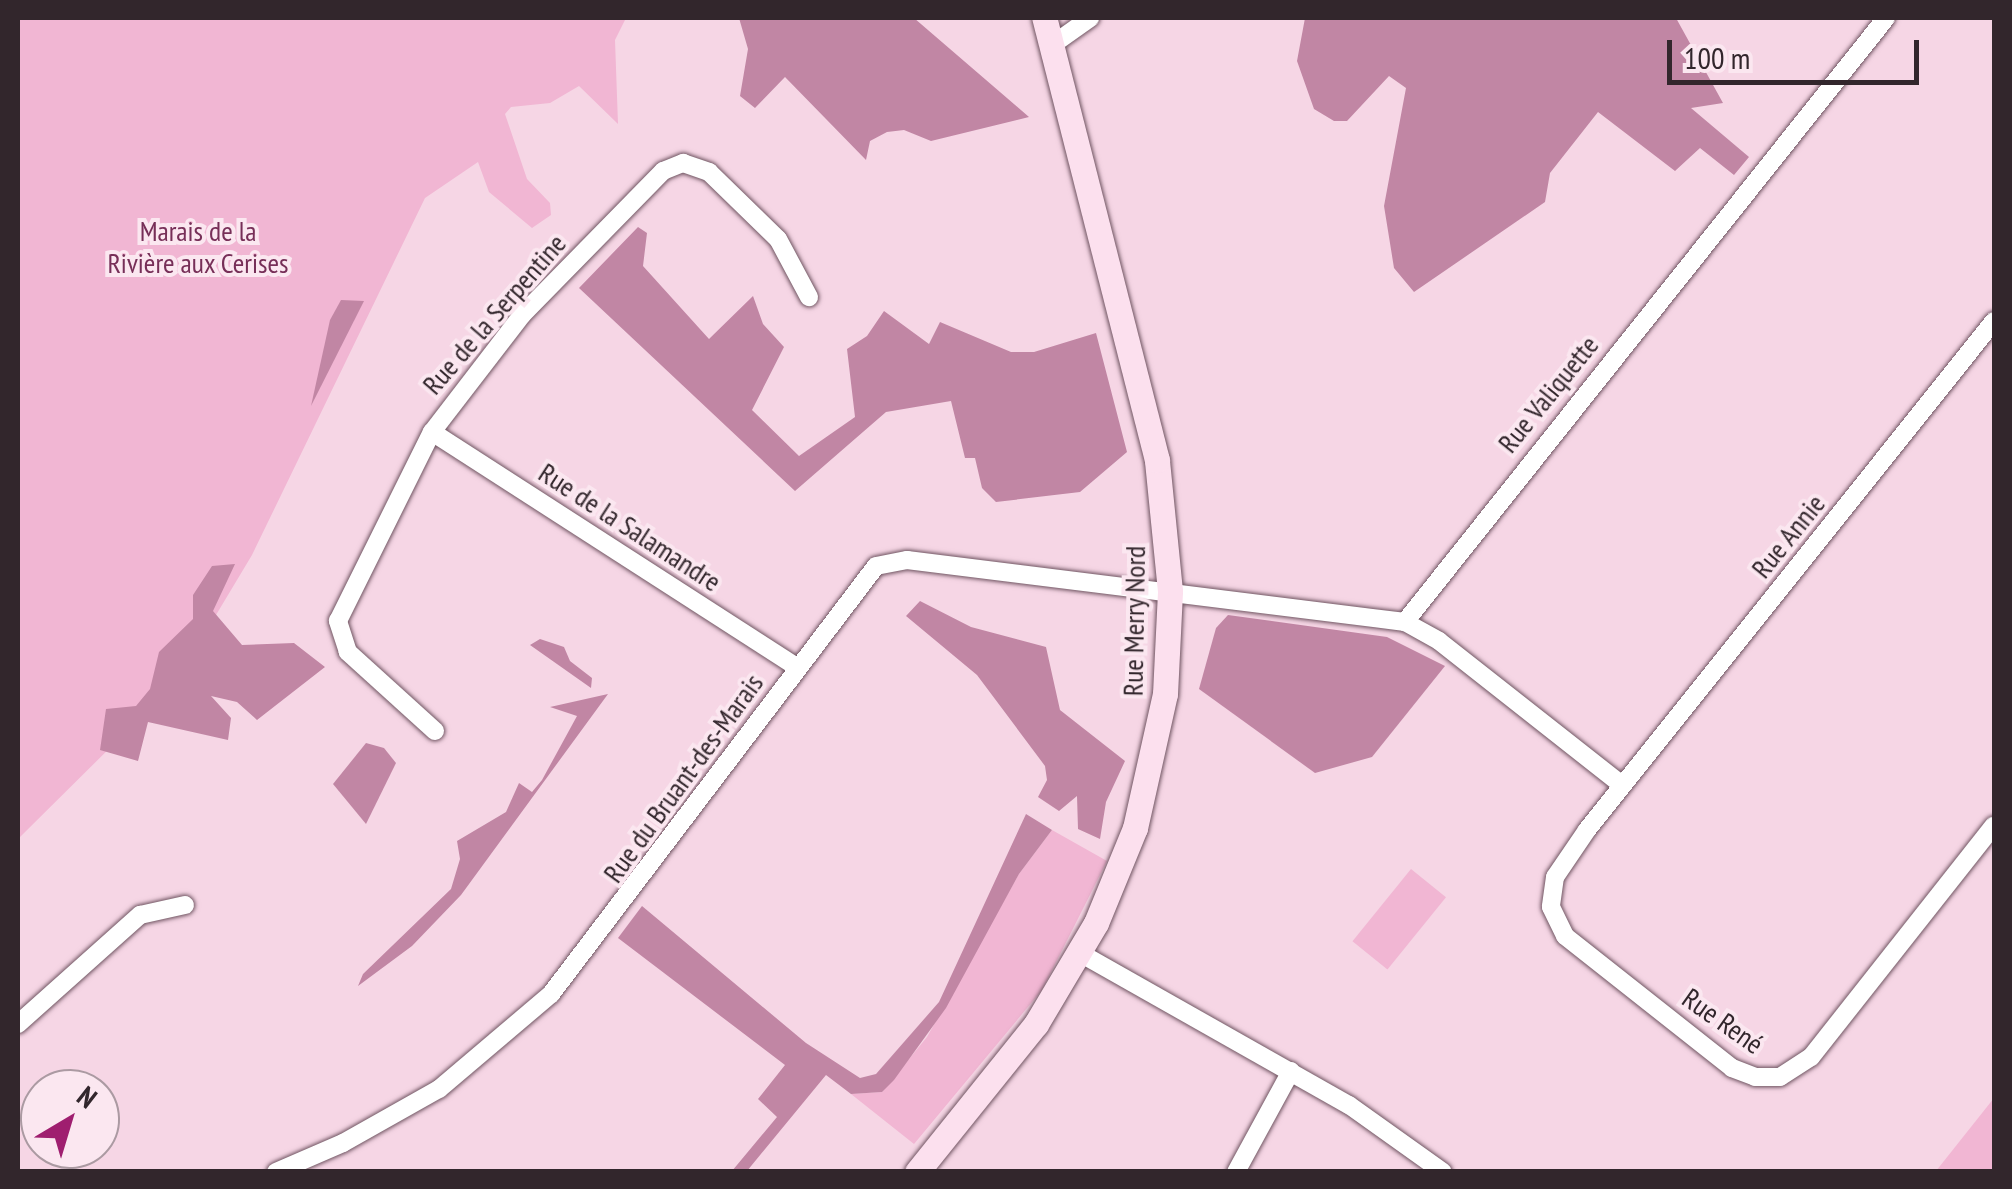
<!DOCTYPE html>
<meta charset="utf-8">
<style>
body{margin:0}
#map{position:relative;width:2012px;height:1189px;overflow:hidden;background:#f6d6e5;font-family:"PT Sans Narrow",sans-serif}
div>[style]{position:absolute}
.green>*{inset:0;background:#f1b6d3;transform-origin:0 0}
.forest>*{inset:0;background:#c186a4}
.roads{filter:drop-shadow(0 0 2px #705562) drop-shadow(0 0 2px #705562)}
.street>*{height:18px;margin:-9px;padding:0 9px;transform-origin:9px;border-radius:9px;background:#fff}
.secondary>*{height:25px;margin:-12.5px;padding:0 12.5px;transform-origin:12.5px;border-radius:12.5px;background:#fce0ee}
span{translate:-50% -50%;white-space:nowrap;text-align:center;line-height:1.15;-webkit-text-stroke:8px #fbe7f0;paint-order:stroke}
.park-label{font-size:28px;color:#772f58}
.street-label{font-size:28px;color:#32262c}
.frame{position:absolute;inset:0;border:20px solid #32262c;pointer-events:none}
.north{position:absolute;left:20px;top:1069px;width:100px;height:100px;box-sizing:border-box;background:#fbe7f0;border:2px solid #ab9aa2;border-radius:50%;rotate:38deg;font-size:28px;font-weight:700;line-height:40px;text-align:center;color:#32262c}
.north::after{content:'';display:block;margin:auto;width:35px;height:45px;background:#9f1e6f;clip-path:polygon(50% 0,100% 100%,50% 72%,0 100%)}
.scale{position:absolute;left:1667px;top:40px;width:252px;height:45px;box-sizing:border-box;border:5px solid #32262c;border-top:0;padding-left:12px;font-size:30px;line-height:35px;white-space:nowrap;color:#32262c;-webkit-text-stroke:8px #fbe7f0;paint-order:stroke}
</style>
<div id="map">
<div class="green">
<i style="clip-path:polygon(18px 18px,626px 18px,615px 40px,618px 124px,579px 86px,550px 103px,511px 107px,505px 114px,527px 179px,550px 203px,551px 215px,532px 228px,489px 192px,478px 162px,425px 198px,252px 555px,216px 615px,135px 723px,18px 839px)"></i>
<i style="clip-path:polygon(1052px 830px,1107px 861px,1042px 990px,914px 1144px,851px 1094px,882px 1092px,927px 1037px,1019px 874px)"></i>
<i style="left:1411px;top:869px;width:45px;height:93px;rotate:39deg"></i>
<i style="clip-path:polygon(1994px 1098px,1994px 1171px,1936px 1171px)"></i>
</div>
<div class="forest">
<i style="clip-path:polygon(739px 18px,914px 18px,1029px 117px,931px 141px,904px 130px,887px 132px,870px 141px,866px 160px,785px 77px,755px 108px,740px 96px,748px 49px)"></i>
<i style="clip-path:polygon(1305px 18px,1676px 18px,1723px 103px,1691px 108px,1749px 157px,1734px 175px,1700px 148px,1675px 171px,1598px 112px,1550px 173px,1545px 202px,1414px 292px,1394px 268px,1384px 206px,1406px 88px,1389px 76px,1347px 121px,1334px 121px,1314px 109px,1297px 61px)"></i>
<i style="clip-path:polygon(638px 227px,647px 233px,643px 266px,709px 339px,753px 296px,763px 324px,784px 347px,752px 410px,799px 456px,855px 417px,847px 349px,867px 336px,884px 311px,929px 344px,940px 322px,1011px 352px,1034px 352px,1096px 333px,1127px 452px,1080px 492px,996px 502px,982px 488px,975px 458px,965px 458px,951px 401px,886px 412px,795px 491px,579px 288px)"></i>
<i style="clip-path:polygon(341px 300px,364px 301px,311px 406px,330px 320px)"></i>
<i style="clip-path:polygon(235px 564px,213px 611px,242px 645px,294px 643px,325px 667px,257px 720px,237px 702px,211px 696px,231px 718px,228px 740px,148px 722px,138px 761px,100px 750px,106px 709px,136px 706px,150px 689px,159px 652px,193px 619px,193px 595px,212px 566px)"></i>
<i style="clip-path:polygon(920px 601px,971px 627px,1046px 647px,1060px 710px,1125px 761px,1106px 802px,1100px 839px,1078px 829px,1077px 796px,1059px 811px,1038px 797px,1047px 780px,1045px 766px,977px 675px,906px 616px)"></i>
<i style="clip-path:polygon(1228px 615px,1387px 637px,1445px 666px,1372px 757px,1315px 773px,1199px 689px,1216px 628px)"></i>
<i style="clip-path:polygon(540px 639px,564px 647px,570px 661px,592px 678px,591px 688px,530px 645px)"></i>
<i style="clip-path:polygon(608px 694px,461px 895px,412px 946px,358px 986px,363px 974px,451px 889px,460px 859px,457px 841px,506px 812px,519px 783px,532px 792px,542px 780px,577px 716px,550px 707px)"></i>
<i style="clip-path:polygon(366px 743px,384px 748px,396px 763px,366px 824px,333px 784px)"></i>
<i style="clip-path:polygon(1026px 814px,1052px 830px,1019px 874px,946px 1008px,894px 1080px,882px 1092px,851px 1094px,826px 1075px,747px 1171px,732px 1171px,777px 1117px,758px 1099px,785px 1065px,618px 938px,642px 906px,806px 1043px,860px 1078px,876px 1074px,939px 1002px)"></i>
</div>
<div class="roads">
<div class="street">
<i style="left:1052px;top:45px;width:47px;rotate:-35.4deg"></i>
<i style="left:1994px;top:321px;width:652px;rotate:128.65deg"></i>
<i style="left:1587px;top:830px;width:57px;rotate:124.2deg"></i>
<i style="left:1555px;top:877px;width:30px;rotate:98deg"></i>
<i style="left:1551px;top:907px;width:32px;rotate:64deg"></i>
<i style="left:1565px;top:936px;width:213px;rotate:38.3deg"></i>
<i style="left:1732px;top:1068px;width:25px;rotate:21deg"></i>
<i style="left:1755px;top:1077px;width:25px"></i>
<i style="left:1780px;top:1077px;width:37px;rotate:-33deg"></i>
<i style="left:1811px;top:1057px;width:295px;rotate:-51.7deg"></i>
<i style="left:432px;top:432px;width:435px;rotate:32.8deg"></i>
<i style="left:1405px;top:622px;width:39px;rotate:29deg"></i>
<i style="left:1439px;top:641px;width:233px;rotate:38.2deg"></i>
<i style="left:435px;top:731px;width:118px;rotate:-137.8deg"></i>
<i style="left:348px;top:652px;width:33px;rotate:-108deg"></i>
<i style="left:338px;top:621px;width:211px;rotate:-63.6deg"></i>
<i style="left:432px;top:432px;width:148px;rotate:-52.4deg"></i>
<i style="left:522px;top:315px;width:202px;rotate:-45.6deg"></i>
<i style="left:663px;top:171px;width:22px;rotate:-22deg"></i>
<i style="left:683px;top:163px;width:28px;rotate:19deg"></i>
<i style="left:709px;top:172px;width:96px;rotate:44.2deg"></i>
<i style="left:778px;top:239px;width:66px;rotate:61.9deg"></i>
<i style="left:1080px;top:953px;width:309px;rotate:29.5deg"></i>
<i style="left:1349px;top:1105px;width:115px;rotate:35.5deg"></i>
<i style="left:18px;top:1024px;width:164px;rotate:-41.8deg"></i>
<i style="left:140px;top:915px;width:46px;rotate:-12.5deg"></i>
<i style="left:276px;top:1172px;width:73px;rotate:-23.4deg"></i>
<i style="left:343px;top:1143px;width:110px;rotate:-29.4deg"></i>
<i style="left:439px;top:1089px;width:147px;rotate:-40.3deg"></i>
<i style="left:551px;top:994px;width:537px;rotate:-52.79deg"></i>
<i style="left:876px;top:566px;width:32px;rotate:-11deg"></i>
<i style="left:907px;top:560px;width:502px;rotate:7.1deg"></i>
<i style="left:1405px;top:622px;width:772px;rotate:-51.47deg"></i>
<i style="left:1236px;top:1172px;width:115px;rotate:-61.4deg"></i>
</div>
<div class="secondary">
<i style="left:917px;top:1172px;width:190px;rotate:-51.2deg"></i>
<i style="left:1036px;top:1024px;width:117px;rotate:-59.3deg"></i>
<i style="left:1096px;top:923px;width:103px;rotate:-67.7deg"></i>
<i style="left:1135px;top:828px;width:137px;rotate:-77.4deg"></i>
<i style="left:1165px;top:694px;width:103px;rotate:-87.2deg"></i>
<i style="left:1170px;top:591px;width:132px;rotate:-95.7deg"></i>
<i style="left:1157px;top:460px;width:456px;rotate:-104.3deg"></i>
</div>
</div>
<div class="park-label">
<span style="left:198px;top:247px">Marais de la<br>Rivière aux Cerises</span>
</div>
<div class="street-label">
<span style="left:494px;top:314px;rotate:-49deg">Rue de la Serpentine</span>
<span style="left:1548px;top:394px;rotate:-51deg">Rue Valiquette</span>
<span style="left:630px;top:527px;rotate:33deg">Rue de la Salamandre</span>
<span style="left:1788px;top:536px;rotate:-51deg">Rue Annie</span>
<span style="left:1134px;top:621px;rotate:-89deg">Rue Merry Nord</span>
<span style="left:683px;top:778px;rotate:-54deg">Rue du Bruant-des-Marais</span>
<span style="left:1723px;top:1021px;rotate:35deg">Rue René</span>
</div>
<div class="frame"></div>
<div class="north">N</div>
<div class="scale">100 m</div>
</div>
